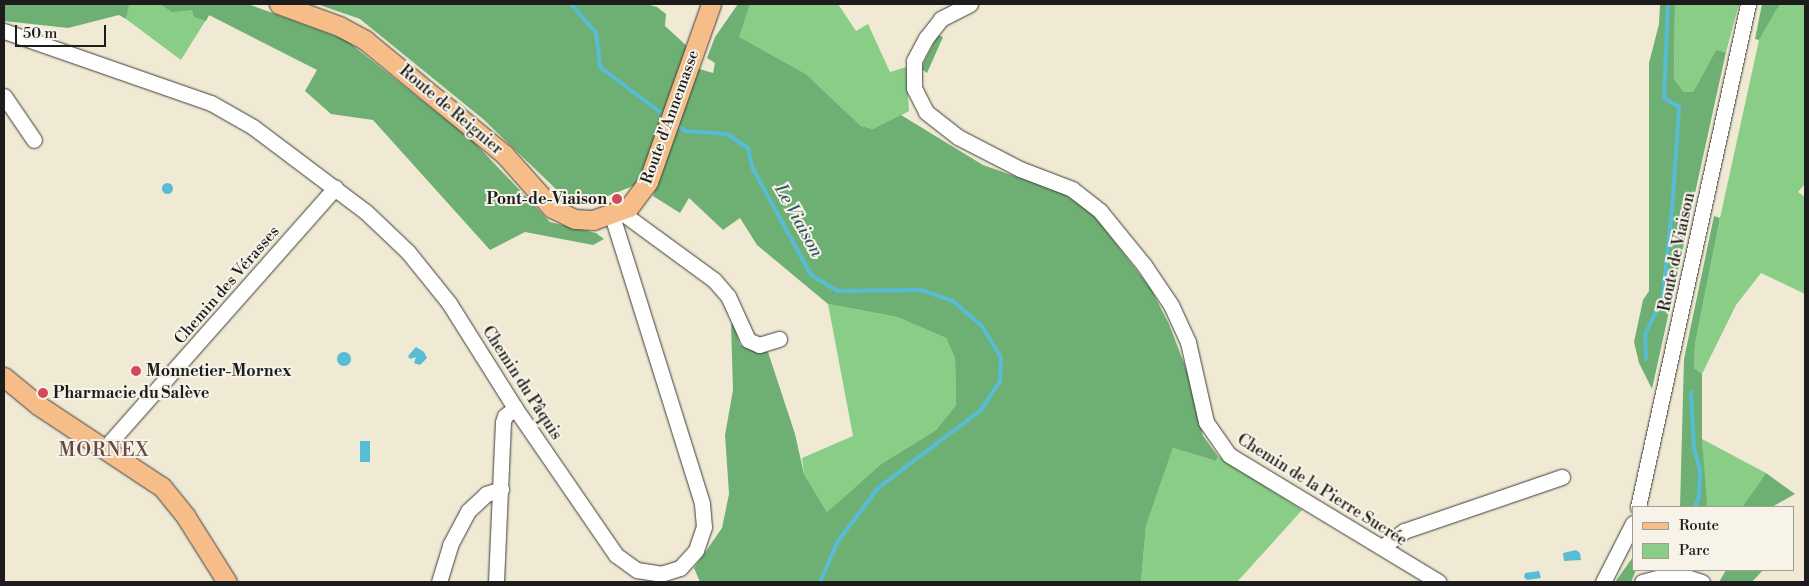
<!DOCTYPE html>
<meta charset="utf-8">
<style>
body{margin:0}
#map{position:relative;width:1809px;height:586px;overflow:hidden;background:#f0ead4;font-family:"Libre Bodoni",serif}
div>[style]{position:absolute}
.green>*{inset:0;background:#89cd86}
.forest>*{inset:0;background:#6eb073}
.water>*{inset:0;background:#56bdd4;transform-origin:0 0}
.round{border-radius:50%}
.stream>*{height:4px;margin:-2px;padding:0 2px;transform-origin:2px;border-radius:2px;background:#56bdd4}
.roads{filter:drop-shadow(0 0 1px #3c3b38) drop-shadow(0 0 1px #3c3b38)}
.minor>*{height:15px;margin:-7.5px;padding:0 7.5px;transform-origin:7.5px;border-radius:7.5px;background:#fff}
.major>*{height:19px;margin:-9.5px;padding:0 9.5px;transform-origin:9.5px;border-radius:9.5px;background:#f7bd88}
.dots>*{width:14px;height:14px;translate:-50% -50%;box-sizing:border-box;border:2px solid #f7f3e8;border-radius:50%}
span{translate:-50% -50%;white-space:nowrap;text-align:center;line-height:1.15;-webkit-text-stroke:4px #f7f3e8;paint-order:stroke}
.street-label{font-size:16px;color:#1c1c1c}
.poi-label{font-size:16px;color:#1c1c1c;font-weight:700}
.right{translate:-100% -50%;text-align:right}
.left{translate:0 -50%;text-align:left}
.water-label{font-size:18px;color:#335c66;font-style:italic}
.quarter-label{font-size:19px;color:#664947;letter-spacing:1px}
.frame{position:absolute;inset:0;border:5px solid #1c1c1c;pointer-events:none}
.legend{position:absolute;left:1632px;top:506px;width:162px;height:65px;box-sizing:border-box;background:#f7f3e8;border:1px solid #9f9d96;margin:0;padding:6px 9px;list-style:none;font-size:15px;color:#1c1c1c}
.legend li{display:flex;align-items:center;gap:10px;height:25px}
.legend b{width:25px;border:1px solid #9f9d96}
.scale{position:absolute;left:15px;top:25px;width:91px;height:22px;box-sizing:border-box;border:2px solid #1c1c1c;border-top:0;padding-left:6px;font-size:15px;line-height:18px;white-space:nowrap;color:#1c1c1c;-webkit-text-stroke:4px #f7f3e8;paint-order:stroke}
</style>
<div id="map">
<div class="green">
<i style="clip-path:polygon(127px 4px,214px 4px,225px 22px,209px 15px,181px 60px,126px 19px)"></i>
<i style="clip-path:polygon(750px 4px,838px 4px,856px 31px,868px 24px,890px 72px,906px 67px,909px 111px,882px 126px,873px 129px,861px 126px,806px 74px,738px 37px)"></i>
<i style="clip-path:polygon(1675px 4px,1739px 4px,1726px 52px,1716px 50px,1693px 92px,1684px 92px,1674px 79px)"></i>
<i style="clip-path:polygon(1780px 4px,1805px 4px,1805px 184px,1798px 192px,1805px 197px,1805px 294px,1761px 273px,1736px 305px,1702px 374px,1694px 368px,1695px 344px,1720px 218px,1759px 40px)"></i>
<i style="clip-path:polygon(828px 304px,897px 317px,946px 338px,955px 358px,956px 405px,936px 430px,881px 464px,827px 512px,804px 474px,802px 458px,853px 436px)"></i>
<i style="clip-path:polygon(1702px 439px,1766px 473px,1742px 507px,1706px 507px)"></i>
<i style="clip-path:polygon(1173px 448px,1216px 461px,1218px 456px,1302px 510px,1237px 582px,1141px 582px,1146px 526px)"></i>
</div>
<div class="forest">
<i style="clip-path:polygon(4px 4px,129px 4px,126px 19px,119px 15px,68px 28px,4px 21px)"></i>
<i style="clip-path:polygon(160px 4px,248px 4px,346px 40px,473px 141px,550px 222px,596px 233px,604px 239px,593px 245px,525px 232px,490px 250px,373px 120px,331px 114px,305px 91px,317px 70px,209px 15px,206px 21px,194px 17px,192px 10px,172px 12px)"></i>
<i style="clip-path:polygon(317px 4px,646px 4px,657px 7px,666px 14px,665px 26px,688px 47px,644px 174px,633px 186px,608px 196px,574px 196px,559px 192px,483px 119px,360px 19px)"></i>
<i style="clip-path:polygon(738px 4px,750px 4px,739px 37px,806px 74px,861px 126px,873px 129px,901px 115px,983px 165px,1063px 193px,1094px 215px,1151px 289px,1169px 324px,1189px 376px,1203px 436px,1218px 456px,1216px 461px,1173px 448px,1146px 526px,1141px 582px,700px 582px,694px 568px,722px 528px,729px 494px,725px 435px,733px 390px,731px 324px,734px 325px,740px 345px,753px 351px,768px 352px,795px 434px,804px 474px,827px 512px,881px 464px,936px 430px,956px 405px,955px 358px,946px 338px,897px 317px,828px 304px,757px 245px,740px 218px,723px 230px,689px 198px,680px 213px,653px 196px,696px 68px,713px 73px,715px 63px,707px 58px,715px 37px)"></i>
<i style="clip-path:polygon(1660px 4px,1675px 4px,1674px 79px,1684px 92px,1693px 92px,1716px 50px,1726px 52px,1652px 389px,1639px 363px,1634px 342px,1643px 300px,1649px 291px,1649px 63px,1659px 24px)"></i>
<i style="clip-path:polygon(1762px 4px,1780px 4px,1759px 40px,1755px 39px)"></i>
<i style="clip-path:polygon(938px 35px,943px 37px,927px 73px,922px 69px,924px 62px)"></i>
<i style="clip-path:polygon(1714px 216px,1720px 218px,1695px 344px,1694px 368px,1702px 374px,1702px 439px,1707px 502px,1706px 507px,1680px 507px,1684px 359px)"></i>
<i style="clip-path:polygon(1766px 473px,1795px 494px,1772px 507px,1742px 507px)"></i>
<i style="clip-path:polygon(1633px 557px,1633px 570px,1636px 570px,1631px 582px,1615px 582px)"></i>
<i style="clip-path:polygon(1726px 570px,1763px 570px,1752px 582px,1719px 582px)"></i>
</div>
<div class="water">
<i class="round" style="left:161.5px;top:182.5px;width:11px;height:11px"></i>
<i style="clip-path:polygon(416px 347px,424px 352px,427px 358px,420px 365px,414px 363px,416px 357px,410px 359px,408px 356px)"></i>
<i class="round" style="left:337px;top:352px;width:14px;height:14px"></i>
<i style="left:360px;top:441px;width:10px;height:21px"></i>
<i style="clip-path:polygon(1576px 550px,1580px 553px,1581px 560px,1564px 561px,1563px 553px)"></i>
<i style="clip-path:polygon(1539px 571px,1541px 578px,1527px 580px,1524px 577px,1525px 573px)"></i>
</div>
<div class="stream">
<i style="left:571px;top:4px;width:38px;rotate:49deg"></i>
<i style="left:596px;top:33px;width:34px;rotate:83deg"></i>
<i style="left:600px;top:67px;width:81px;rotate:37deg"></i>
<i style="left:674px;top:123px;width:14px;rotate:36deg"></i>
<i style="left:685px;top:131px;width:42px;rotate:4.1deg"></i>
<i style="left:727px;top:134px;width:25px;rotate:34deg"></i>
<i style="left:748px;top:148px;width:22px;rotate:77deg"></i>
<i style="left:753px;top:169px;width:121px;rotate:61.3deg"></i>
<i style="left:811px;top:275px;width:31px;rotate:31deg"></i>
<i style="left:838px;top:291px;width:83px;rotate:-0.7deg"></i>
<i style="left:921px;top:290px;width:34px;rotate:19deg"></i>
<i style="left:953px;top:301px;width:38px;rotate:41deg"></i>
<i style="left:982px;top:326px;width:37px;rotate:59deg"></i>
<i style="left:1001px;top:358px;width:23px;rotate:92deg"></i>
<i style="left:1000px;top:381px;width:35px;rotate:123deg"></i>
<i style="left:981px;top:410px;width:129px;rotate:142.9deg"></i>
<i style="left:878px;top:488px;width:66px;rotate:127deg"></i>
<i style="left:838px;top:541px;width:45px;rotate:113.7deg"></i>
<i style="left:1646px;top:359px;width:24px;rotate:-92deg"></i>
<i style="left:1645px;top:335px;width:42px;rotate:-64.7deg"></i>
<i style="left:1663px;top:297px;width:100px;rotate:-84.2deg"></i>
<i style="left:1673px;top:198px;width:91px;rotate:-86.2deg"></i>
<i style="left:1679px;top:107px;width:17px;rotate:-149deg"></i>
<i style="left:1664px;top:98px;width:94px;rotate:-87.6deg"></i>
<i style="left:1691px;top:392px;width:56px;rotate:86.9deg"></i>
<i style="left:1694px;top:448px;width:23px;rotate:75deg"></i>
<i style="left:1700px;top:470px;width:27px;rotate:92deg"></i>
<i style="left:1699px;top:497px;width:11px;rotate:112deg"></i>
</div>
<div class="roads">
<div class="minor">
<i style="left:970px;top:4px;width:33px;rotate:153deg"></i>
<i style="left:941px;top:19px;width:24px;rotate:128deg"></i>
<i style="left:926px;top:38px;width:26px;rotate:118deg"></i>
<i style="left:914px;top:61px;width:27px;rotate:90deg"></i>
<i style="left:914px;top:88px;width:27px;rotate:63deg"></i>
<i style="left:926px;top:112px;width:41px;rotate:38deg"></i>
<i style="left:958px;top:137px;width:70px;rotate:27.3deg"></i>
<i style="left:1020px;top:169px;width:56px;rotate:21deg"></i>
<i style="left:1072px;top:189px;width:36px;rotate:38deg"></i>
<i style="left:1100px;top:211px;width:70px;rotate:50.8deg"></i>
<i style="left:1144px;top:265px;width:48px;rotate:56deg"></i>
<i style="left:1171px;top:305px;width:41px;rotate:65.3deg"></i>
<i style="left:1188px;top:342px;width:82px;rotate:77.3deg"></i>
<i style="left:1206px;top:422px;width:40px;rotate:55.1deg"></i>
<i style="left:1229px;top:455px;width:245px;rotate:31.2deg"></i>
<i style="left:4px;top:31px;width:219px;rotate:19.2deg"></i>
<i style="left:211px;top:103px;width:48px;rotate:29.7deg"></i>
<i style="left:253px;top:127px;width:141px;rotate:37deg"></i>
<i style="left:366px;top:212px;width:58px;rotate:43.6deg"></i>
<i style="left:408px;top:252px;width:65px;rotate:51.2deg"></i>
<i style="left:449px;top:303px;width:124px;rotate:57.8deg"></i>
<i style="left:515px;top:408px;width:178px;rotate:55.5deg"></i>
<i style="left:616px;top:555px;width:26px;rotate:36deg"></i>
<i style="left:637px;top:570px;width:24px;rotate:9deg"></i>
<i style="left:661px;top:574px;width:20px;rotate:-18deg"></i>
<i style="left:680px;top:568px;width:24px;rotate:-48deg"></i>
<i style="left:696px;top:550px;width:24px;rotate:-71deg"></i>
<i style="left:704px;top:527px;width:24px;rotate:-95deg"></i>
<i style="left:702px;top:503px;width:301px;rotate:-107.4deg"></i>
<i style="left:4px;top:96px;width:53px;rotate:55.7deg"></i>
<i style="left:621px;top:212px;width:115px;rotate:36.2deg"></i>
<i style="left:714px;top:280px;width:21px;rotate:49deg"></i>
<i style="left:728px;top:296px;width:48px;rotate:65.6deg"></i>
<i style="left:748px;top:340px;width:12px;rotate:24deg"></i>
<i style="left:759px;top:345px;width:21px;rotate:-17deg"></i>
<i style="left:104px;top:449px;width:349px;rotate:-48.5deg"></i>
<i style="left:1638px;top:507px;width:515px;rotate:-77.66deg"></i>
<i style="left:1382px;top:547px;width:27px;rotate:-36deg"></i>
<i style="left:1404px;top:531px;width:167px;rotate:-18.9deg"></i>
<i style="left:439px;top:582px;width:39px;rotate:-73deg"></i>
<i style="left:450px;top:545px;width:38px;rotate:-62deg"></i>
<i style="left:468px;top:511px;width:25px;rotate:-43deg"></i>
<i style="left:486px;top:494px;width:16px;rotate:-18deg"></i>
<i style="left:496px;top:582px;width:160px;rotate:-87.5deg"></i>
<i style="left:503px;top:422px;width:6px;rotate:-72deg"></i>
<i style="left:505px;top:416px;width:13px;rotate:-39deg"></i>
<i style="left:1603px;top:582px;width:66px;rotate:-63deg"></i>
<i style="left:1642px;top:582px;width:23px;rotate:-15deg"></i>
<i style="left:1664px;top:576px;width:19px"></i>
<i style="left:1683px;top:576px;width:20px;rotate:18deg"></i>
</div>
<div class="major">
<i style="left:279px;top:4px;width:64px;rotate:20.1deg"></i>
<i style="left:339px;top:26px;width:30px;rotate:28deg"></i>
<i style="left:365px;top:40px;width:180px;rotate:39.4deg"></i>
<i style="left:504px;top:154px;width:72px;rotate:48.4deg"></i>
<i style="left:552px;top:208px;width:25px;rotate:26deg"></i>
<i style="left:575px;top:219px;width:18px;rotate:3deg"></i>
<i style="left:593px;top:220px;width:38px;rotate:-20deg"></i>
<i style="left:629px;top:207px;width:31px;rotate:-53deg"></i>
<i style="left:648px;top:182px;width:189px;rotate:-70.5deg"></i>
<i style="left:4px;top:377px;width:44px;rotate:39.5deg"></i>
<i style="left:38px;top:405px;width:149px;rotate:33.5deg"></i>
<i style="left:162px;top:487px;width:38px;rotate:51deg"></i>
<i style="left:186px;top:517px;width:77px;rotate:57.8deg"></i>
</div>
</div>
<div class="dots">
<i style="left:617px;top:199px;background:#d1495b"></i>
<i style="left:136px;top:371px;background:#d1495b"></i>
<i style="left:43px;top:393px;background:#d1495b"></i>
</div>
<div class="street-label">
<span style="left:451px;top:110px;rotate:40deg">Route de Reignier</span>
<span style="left:670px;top:117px;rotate:-70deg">Route d'Annemasse</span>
<span style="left:1677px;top:252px;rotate:-78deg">Route de Viaison</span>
<span style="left:227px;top:285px;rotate:-49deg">Chemin des Vérasses</span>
<span style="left:522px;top:383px;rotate:57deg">Chemin du Pâquis</span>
<span style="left:1322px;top:490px;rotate:32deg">Chemin de la Pierre Sucrée</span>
</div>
<div class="poi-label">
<span class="right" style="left:607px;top:199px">Pont-de-Viaison</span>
<span class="left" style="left:146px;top:371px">Monnetier-Mornex</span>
<span class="left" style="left:53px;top:393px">Pharmacie du Salève</span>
</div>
<div class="water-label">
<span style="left:798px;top:221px;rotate:61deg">Le Viaison</span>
</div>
<div class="quarter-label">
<span style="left:104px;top:451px">MORNEX</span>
</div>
<div class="frame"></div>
<ul class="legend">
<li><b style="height:6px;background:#f7bd88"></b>Route</li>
<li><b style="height:14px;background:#89cd86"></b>Parc</li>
</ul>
<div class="scale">50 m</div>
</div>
